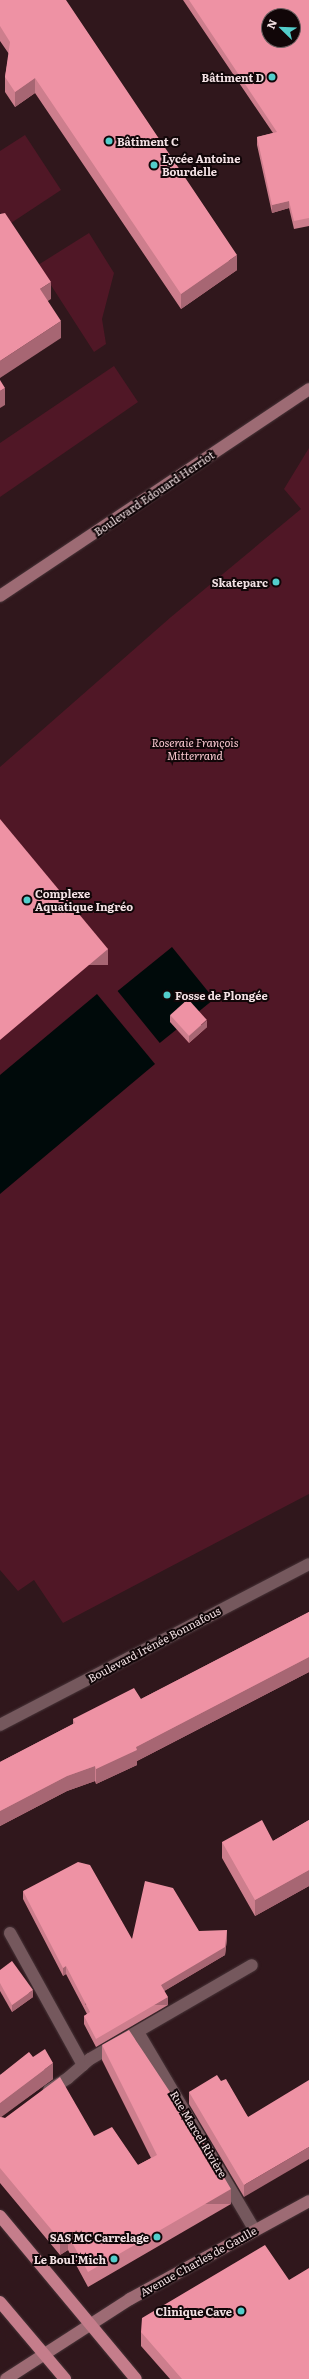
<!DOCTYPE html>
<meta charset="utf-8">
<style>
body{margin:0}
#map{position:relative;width:309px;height:2379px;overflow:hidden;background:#30171c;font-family:Literata,serif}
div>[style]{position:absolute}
.green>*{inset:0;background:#501726}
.water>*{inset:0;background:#000a0a;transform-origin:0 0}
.roads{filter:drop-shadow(0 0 1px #473438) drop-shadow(0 0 1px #473438)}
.street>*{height:12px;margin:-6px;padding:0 6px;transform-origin:6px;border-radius:6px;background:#75585d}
.secondary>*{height:12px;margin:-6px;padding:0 6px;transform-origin:6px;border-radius:6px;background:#9d6b74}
.primary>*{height:12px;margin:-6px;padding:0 6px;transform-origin:6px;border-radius:6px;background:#c57d8b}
.wall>*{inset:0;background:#cd7e8d}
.shaded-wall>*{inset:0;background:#a76673;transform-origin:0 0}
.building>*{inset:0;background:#ee92a4;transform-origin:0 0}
.dots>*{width:11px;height:11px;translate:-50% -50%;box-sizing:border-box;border:2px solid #110608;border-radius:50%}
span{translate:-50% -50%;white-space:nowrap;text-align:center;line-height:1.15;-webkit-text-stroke:4px #110608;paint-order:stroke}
.poi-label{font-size:11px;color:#f3e1e4;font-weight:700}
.right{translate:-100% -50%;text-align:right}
.left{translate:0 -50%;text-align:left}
.street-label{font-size:11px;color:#f3e1e4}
.park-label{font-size:11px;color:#f8c7cf;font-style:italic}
.north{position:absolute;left:261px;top:8px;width:40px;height:40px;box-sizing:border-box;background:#110608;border:1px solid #6b5e60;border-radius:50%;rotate:293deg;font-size:11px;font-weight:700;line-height:16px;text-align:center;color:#f3e1e4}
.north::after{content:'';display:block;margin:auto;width:14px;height:18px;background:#53cdcb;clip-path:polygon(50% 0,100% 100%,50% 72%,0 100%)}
</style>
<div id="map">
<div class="green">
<i style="clip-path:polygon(25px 135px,61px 190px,8px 225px,0 212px,0 151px)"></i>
<i style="clip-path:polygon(89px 233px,114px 273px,102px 319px,106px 344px,94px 352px,38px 265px)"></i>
<i style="clip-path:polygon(114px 366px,138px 402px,0 497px,0 443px)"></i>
<i style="clip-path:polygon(309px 448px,309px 1494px,63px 1623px,34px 1580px,18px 1591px,0 1570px,0 767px,171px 617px,301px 509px,284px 489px)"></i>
</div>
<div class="water">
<i style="left:172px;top:947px;width:67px;height:70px;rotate:51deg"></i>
<i style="clip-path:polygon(97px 994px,155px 1064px,0 1194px,0 1075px)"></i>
</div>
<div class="roads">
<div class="street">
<i style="left:0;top:1725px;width:348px;rotate:-27.5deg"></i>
<i style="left:10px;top:1933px;width:151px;rotate:61.1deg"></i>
<i style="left:138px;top:2032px;width:229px;rotate:59.5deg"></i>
<i style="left:49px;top:2090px;width:22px;rotate:-32deg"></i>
<i style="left:68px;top:2078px;width:29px;rotate:-41deg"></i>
<i style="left:90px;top:2059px;width:187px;rotate:-30.1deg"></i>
</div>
<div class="secondary">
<i style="left:0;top:596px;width:372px;rotate:-33.8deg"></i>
<i style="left:6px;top:2379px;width:148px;rotate:-32.8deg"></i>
<i style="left:130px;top:2299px;width:204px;rotate:-28.7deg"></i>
</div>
<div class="primary">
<i style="left:0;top:2216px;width:212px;rotate:50.2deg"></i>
<i style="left:0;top:2302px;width:101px;rotate:49.8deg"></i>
</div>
</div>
<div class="wall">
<i style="clip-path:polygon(0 0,237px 270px,181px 309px,35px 93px,15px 107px,5px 92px,5px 77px,9px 54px,0 41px)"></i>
<i style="clip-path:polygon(183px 0,309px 0,309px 226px,294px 229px,289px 208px,272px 213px,257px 145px,257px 137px,273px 133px)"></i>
<i style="clip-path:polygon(170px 1015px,207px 1027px,189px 1043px,170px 1022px)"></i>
<i style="clip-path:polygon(309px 1612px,309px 1672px,137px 1761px,137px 1765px,96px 1784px,95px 1781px,67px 1791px,0 1826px,0 1762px,73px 1724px,73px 1719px,141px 1699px)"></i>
<i style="clip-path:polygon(309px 1820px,309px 1886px,255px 1916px,222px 1858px,222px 1842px,273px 1841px)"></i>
<i style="clip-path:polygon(23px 1891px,132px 1939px,199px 1931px,227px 1938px,225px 1955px,164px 1991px,168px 2005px,96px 2047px,84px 2024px,84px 2016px,87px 2014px,66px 1974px,63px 1976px,23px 1899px)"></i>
<i style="clip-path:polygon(0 1970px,33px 1997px,12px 2012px,0 1991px)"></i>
<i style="clip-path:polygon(102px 2045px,231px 2204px,88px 2287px,68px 2250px,60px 2255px,0 2183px,0 2075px,33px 2057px,53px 2079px,0 2117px,94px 2136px,138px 2165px,151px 2158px,102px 2060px)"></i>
<i style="clip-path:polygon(221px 2081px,248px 2117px,244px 2197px,189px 2104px,189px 2092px)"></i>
<i style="clip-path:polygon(289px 2280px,309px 2379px,170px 2379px,141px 2346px,141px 2332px)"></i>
</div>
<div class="shaded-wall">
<i style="clip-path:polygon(35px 78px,35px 93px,15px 107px,15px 92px)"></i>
<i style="clip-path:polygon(289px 201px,289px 208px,272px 213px,272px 205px)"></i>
<i style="clip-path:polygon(237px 255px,237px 270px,181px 309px,181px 294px)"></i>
<i style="clip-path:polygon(51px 282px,51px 299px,40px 306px,40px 289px)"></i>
<i style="clip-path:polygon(61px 321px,61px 338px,0 378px,0 361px)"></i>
<i style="clip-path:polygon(5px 388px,5px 405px,0 408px,0 391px)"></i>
<i style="left:108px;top:949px;width:16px;height:141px;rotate:90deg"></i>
<i style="clip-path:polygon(207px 1020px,207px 1027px,189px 1043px,189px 1036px)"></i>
<i style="clip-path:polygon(309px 1657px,309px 1672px,137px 1761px,137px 1765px,96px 1784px,96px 1769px,136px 1747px)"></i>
<i style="clip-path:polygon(95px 1766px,95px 1781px,67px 1791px,0 1826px,0 1811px,67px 1776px)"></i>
<i style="clip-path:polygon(309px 1870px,309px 1886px,255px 1916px,255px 1900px)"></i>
<i style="clip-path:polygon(227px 1930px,227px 1938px,225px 1955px,161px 1993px,161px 1985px)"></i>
<i style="clip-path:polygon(66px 1966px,66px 1974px,63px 1976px,63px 1968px)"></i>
<i style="clip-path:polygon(33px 1990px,33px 1997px,12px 2012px,12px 2005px)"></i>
<i style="left:168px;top:1997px;width:8px;height:83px;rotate:90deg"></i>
<i style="clip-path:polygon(53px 2063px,53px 2079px,0 2118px,0 2103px)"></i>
<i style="clip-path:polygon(309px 2147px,309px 2159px,244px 2197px,244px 2185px)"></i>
<i style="left:231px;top:2189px;width:15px;height:165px;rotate:90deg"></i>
<i style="clip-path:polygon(68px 2235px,68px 2250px,60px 2255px,60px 2240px)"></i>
</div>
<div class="building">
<i style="clip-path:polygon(0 0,66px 0,237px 255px,181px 294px,35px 78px,15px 92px,5px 77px,10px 42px,0 26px)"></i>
<i style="clip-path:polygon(evenodd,189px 0,309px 0,309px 218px,294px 221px,289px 201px,272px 205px,257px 137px,277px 132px,189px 0,269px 16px,293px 16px,293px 40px,269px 40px,269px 16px)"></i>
<i style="clip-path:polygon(5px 213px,51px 282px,40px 289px,61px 321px,0 361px,0 214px)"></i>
<i style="clip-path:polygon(0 380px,5px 388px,0 391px)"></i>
<i style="clip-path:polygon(0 819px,108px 949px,0 1040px)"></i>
<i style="left:188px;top:999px;width:28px;height:24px;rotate:48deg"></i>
<i style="clip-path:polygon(309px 1612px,309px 1657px,136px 1747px,137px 1750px,96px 1769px,95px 1766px,67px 1776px,0 1811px,0 1762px,75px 1723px,73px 1719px,134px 1688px,141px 1699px)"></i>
<i style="clip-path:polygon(262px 1820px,273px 1841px,309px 1820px,309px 1870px,255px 1900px,222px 1842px)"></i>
<i style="clip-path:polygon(78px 1862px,90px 1865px,132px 1939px,145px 1881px,173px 1888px,199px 1931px,227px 1930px,225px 1947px,161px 1985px,168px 1997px,96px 2039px,84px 2016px,90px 2012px,66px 1966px,63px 1968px,23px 1891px)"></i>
<i style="clip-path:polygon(12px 1961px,33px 1990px,12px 2005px,0 1983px,0 1970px)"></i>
<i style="clip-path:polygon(129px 2030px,172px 2095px,176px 2096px,231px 2189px,88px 2272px,68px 2235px,60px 2240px,0 2168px,0 2117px,5px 2118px,60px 2077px,94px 2136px,112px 2127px,138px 2165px,157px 2155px,102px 2045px)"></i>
<i style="clip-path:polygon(45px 2049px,53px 2063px,0 2103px,0 2075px,29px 2052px,33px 2057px)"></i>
<i style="clip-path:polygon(217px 2075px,221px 2081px,226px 2079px,248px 2117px,309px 2080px,309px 2147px,244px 2185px,189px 2092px)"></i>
<i style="clip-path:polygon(265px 2245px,289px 2280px,309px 2268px,309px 2379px,182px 2379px,141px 2332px,142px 2318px)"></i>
</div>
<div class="dots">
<i style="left:272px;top:77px;background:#53cdcb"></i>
<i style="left:109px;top:141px;background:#53cdcb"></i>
<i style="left:154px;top:165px;background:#53cdcb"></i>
<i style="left:276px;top:582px;background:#53cdcb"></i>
<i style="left:27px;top:900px;background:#53cdcb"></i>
<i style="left:167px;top:995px;background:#53cdcb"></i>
<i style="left:157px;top:2237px;background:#53cdcb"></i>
<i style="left:114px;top:2259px;background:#53cdcb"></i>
<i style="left:241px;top:2311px;background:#53cdcb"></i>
</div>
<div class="poi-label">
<span class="right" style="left:264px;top:77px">Bâtiment D</span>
<span class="left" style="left:117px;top:141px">Bâtiment C</span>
<span class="left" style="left:162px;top:165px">Lycée Antoine<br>Bourdelle</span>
<span class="right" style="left:268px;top:582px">Skateparc</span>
<span class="left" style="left:35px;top:900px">Complexe<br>Aquatique Ingréo</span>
<span class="left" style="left:175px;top:995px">Fosse de Plongée</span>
<span class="right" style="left:149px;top:2237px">SAS MC Carrelage</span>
<span class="right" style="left:106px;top:2259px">Le Boul'Mich</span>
<span class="right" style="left:232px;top:2311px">Clinique Cave</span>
</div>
<div class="street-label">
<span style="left:154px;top:493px;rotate:-34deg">Boulevard Edouard Herriot</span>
<span style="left:154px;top:1644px;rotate:-28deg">Boulevard Irénée Bonnafous</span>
<span style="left:199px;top:2134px;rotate:59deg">Rue Marcel Rivière</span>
<span style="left:198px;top:2261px;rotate:-29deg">Avenue Charles de Gaulle</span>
</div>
<div class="park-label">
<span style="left:195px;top:749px">Roseraie François<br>Mitterrand</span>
</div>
<div class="north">N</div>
</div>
